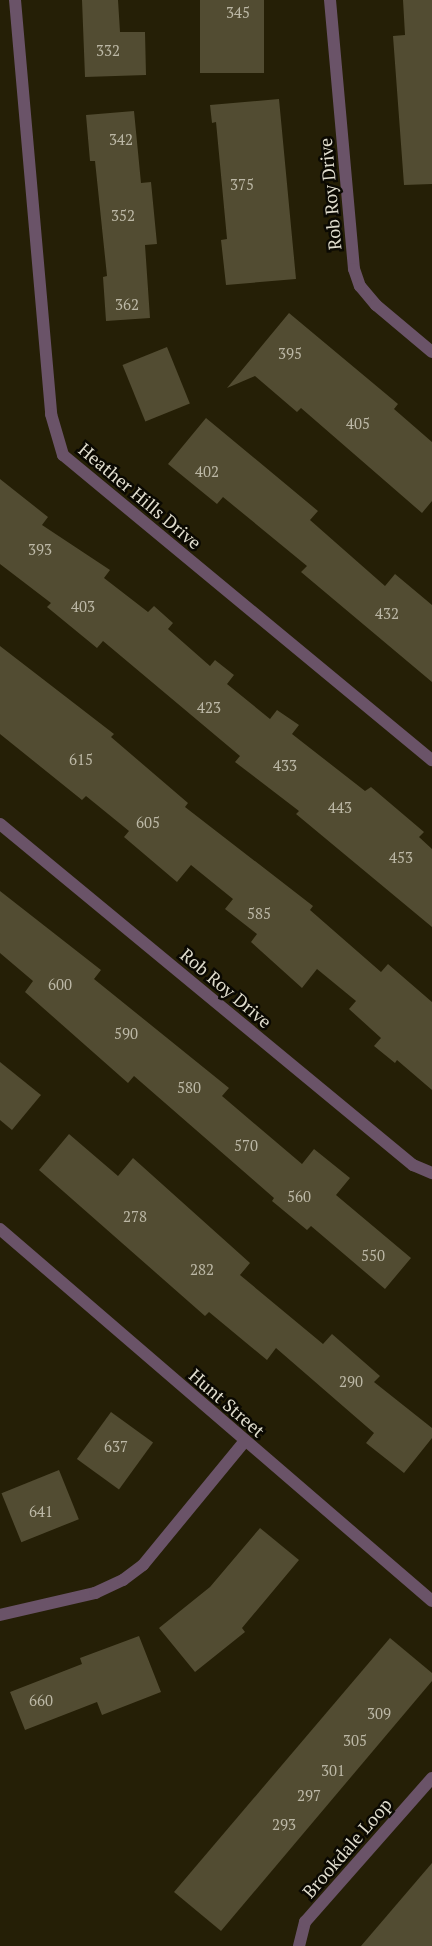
<!DOCTYPE html>
<style>
body{margin:0}
#map{position:relative;width:432px;height:1946px;overflow:hidden;background:#251f06;font-family:"PT Serif",serif}
div>[style]{position:absolute}
.building>*{inset:0;background:#524c32;transform-origin:0 0}
.minor>*{height:12px;margin:-6px;padding:0 6px;transform-origin:6px;border-radius:6px;background:#6a5368}
span{translate:-50% -50%;white-space:nowrap;text-align:center;line-height:1.15;-webkit-text-stroke:5px #0b0902;paint-order:stroke}
.number-label{font-size:15px;color:#bcb8a6}
.number-label span{-webkit-text-stroke-width:0}
.street-label{font-size:18px;color:#dfdccd}
</style>
<div id="map">
<div class="building">
<i style="clip-path:polygon(82px 0,118px 0,120px 32px,145px 32px,146px 75px,85px 77px)"></i>
<i style="left:200px;top:0;width:64px;height:73px"></i>
<i style="clip-path:polygon(403px 0,432px 0,432px 184px,404px 185px,393px 36px,405px 35px)"></i>
<i style="clip-path:polygon(279px 99px,296px 279px,226px 285px,221px 240px,227px 239px,216px 122px,212px 123px,210px 105px)"></i>
<i style="clip-path:polygon(134px 111px,141px 183px,151px 182px,157px 244px,145px 245px,150px 318px,106px 321px,103px 277px,107px 276px,95px 161px,90px 161px,86px 115px)"></i>
<i style="clip-path:polygon(289px 313px,398px 404px,394px 409px,432px 442px,432px 501px,422px 513px,301px 408px,297px 412px,255px 376px,227px 388px)"></i>
<i style="left:167px;top:347px;width:61px;height:48px;rotate:68deg"></i>
<i style="clip-path:polygon(206px 418px,318px 511px,310px 520px,385px 586px,395px 574px,432px 605px,432px 682px,301px 572px,307px 566px,223px 497px,217px 504px,168px 464px)"></i>
<i style="clip-path:polygon(0 479px,48px 517px,42px 525px,110px 570px,104px 578px,148px 612px,154px 606px,173px 623px,168px 629px,210px 666px,215px 660px,234px 675px,227px 684px,270px 719px,277px 710px,299px 725px,292px 734px,365px 791px,371px 787px,424px 832px,419px 837px,432px 849px,432px 927px,296px 814px,299px 811px,235px 762px,240px 756px,103px 641px,97px 648px,47px 607px,51px 603px,0 564px)"></i>
<i style="clip-path:polygon(0 646px,114px 734px,111px 737px,188px 803px,185px 807px,313px 906px,310px 910px,381px 972px,388px 964px,432px 1002px,432px 1090px,397px 1060px,395px 1063px,374px 1046px,381px 1038px,349px 1009px,356px 1001px,317px 969px,302px 988px,251px 942px,257px 934px,225px 909px,233px 899px,191px 865px,177px 882px,124px 837px,129px 831px,86px 796px,82px 800px,0 734px)"></i>
<i style="clip-path:polygon(0 891px,101px 970px,94px 979px,229px 1088px,222px 1096px,302px 1164px,314px 1149px,350px 1178px,336px 1195px,411px 1258px,385px 1289px,311px 1226px,307px 1230px,272px 1201px,274px 1198px,134px 1076px,128px 1083px,25px 992px,33px 981px,0 953px)"></i>
<i style="clip-path:polygon(0 1062px,41px 1095px,12px 1130px,0 1120px)"></i>
<i style="clip-path:polygon(69px 1134px,118px 1176px,133px 1158px,250px 1263px,240px 1275px,323px 1344px,332px 1334px,380px 1376px,374px 1382px,432px 1428px,432px 1438px,404px 1473px,366px 1443px,374px 1433px,276px 1348px,267px 1360px,209px 1312px,205px 1316px,39px 1170px)"></i>
<i style="left:111px;top:1412px;width:52px;height:58px;rotate:36deg"></i>
<i style="left:59px;top:1470px;width:53px;height:62px;rotate:68deg"></i>
<i style="clip-path:polygon(260px 1528px,299px 1560px,242px 1628px,245px 1632px,195px 1672px,159px 1628px,210px 1587px)"></i>
<i style="clip-path:polygon(139px 1636px,161px 1692px,102px 1715px,97px 1702px,25px 1730px,10px 1692px,82px 1664px,80px 1658px)"></i>
<i style="clip-path:polygon(390px 1638px,432px 1673px,432px 1681px,221px 1931px,174px 1892px)"></i>
<i style="clip-path:polygon(432px 1863px,432px 1946px,361px 1946px)"></i>
</div>
<div class="minor">
<i style="left:15px;top:0;width:416px;rotate:85deg"></i>
<i style="left:51px;top:414px;width:43px;rotate:73.7deg"></i>
<i style="left:63px;top:455px;width:479px;rotate:39.6deg"></i>
<i style="left:330px;top:0;width:270px;rotate:84.9deg"></i>
<i style="left:354px;top:269px;width:18px;rotate:71deg"></i>
<i style="left:360px;top:286px;width:25px;rotate:50deg"></i>
<i style="left:376px;top:305px;width:73px;rotate:40deg"></i>
<i style="left:0;top:824px;width:536px;rotate:39.55deg"></i>
<i style="left:413px;top:1165px;width:21px;rotate:23deg"></i>
<i style="left:0;top:1229px;width:570px;rotate:40.73deg"></i>
<i style="left:0;top:1615px;width:98px;rotate:-13deg"></i>
<i style="left:95px;top:1593px;width:31px;rotate:-25deg"></i>
<i style="left:123px;top:1580px;width:25px;rotate:-37deg"></i>
<i style="left:143px;top:1565px;width:161px;rotate:-50.6deg"></i>
<i style="left:299px;top:1946px;width:25px;rotate:-76deg"></i>
<i style="left:305px;top:1922px;width:192px;rotate:-48.6deg"></i>
</div>
<div class="number-label">
<span style="left:238px;top:13px">345</span>
<span style="left:108px;top:51px">332</span>
<span style="left:121px;top:140px">342</span>
<span style="left:242px;top:185px">375</span>
<span style="left:123px;top:216px">352</span>
<span style="left:127px;top:305px">362</span>
<span style="left:290px;top:354px">395</span>
<span style="left:358px;top:424px">405</span>
<span style="left:207px;top:472px">402</span>
<span style="left:40px;top:550px">393</span>
<span style="left:83px;top:607px">403</span>
<span style="left:387px;top:614px">432</span>
<span style="left:209px;top:708px">423</span>
<span style="left:81px;top:760px">615</span>
<span style="left:285px;top:766px">433</span>
<span style="left:340px;top:808px">443</span>
<span style="left:148px;top:823px">605</span>
<span style="left:401px;top:858px">453</span>
<span style="left:259px;top:914px">585</span>
<span style="left:60px;top:985px">600</span>
<span style="left:126px;top:1034px">590</span>
<span style="left:189px;top:1088px">580</span>
<span style="left:246px;top:1146px">570</span>
<span style="left:299px;top:1197px">560</span>
<span style="left:135px;top:1217px">278</span>
<span style="left:373px;top:1256px">550</span>
<span style="left:202px;top:1270px">282</span>
<span style="left:351px;top:1382px">290</span>
<span style="left:116px;top:1447px">637</span>
<span style="left:41px;top:1512px">641</span>
<span style="left:41px;top:1701px">660</span>
<span style="left:379px;top:1714px">309</span>
<span style="left:355px;top:1741px">305</span>
<span style="left:333px;top:1771px">301</span>
<span style="left:309px;top:1796px">297</span>
<span style="left:284px;top:1825px">293</span>
</div>
<div class="street-label">
<span style="left:330px;top:194px;rotate:-95deg">Rob Roy Drive</span>
<span style="left:140px;top:496px;rotate:40deg">Heather Hills Drive</span>
<span style="left:226px;top:988px;rotate:40deg">Rob Roy Drive</span>
<span style="left:227px;top:1403px;rotate:41deg">Hunt Street</span>
<span style="left:347px;top:1848px;rotate:-49deg">Brookdale Loop</span>
</div>
</div>
